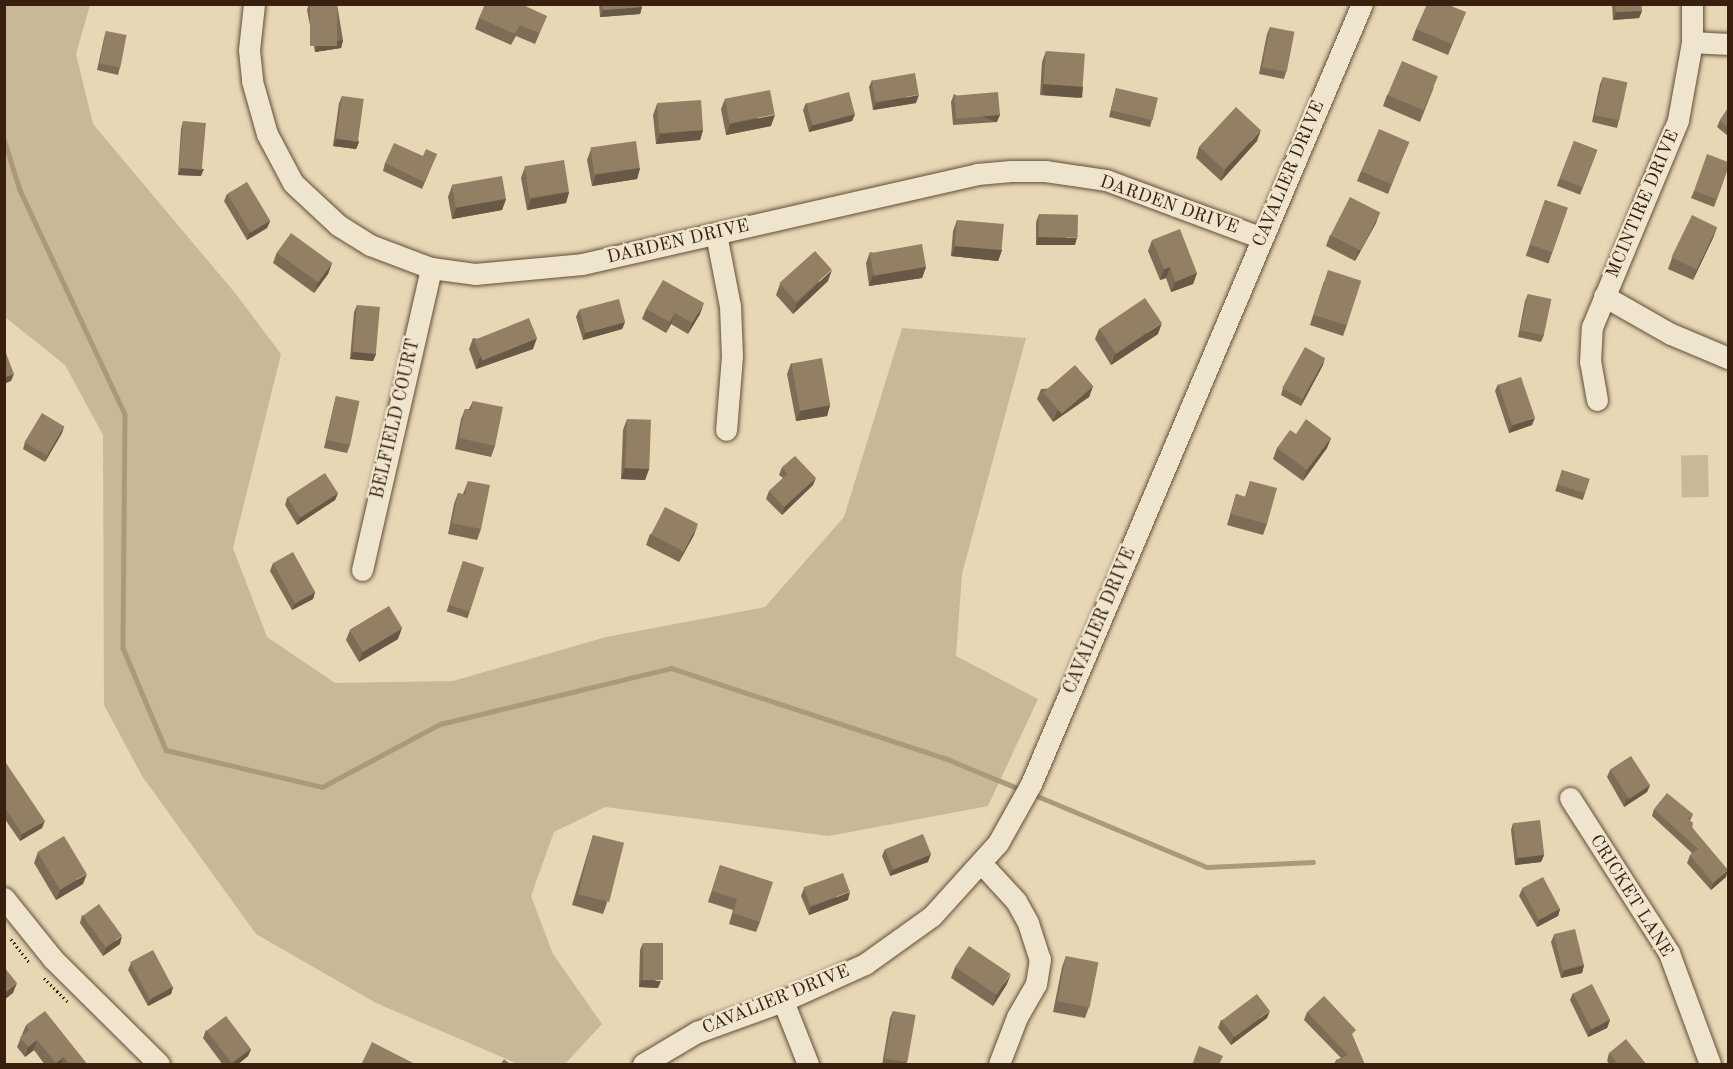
<!DOCTYPE html>
<style>
body{margin:0}
#map{position:relative;width:1733px;height:1069px;overflow:hidden;background:#e7d7b4;font-family:"Old Standard TT",serif}
div>[style]{position:absolute}
.green>*{inset:0;background:#c9b898;transform-origin:0 0}
.stream>*{height:4.5px;margin:-2.25px;padding:0 2.25px;transform-origin:2.25px;border-radius:2.25px;background:#ac987c}
.path>*{height:3px;margin-top:-1.5px;transform-origin:0;background:repeating-linear-gradient(90deg,#391f0e 0 1.5px,transparent 0 4.5px)}
.roads{filter:drop-shadow(0 0 2px #644d38) drop-shadow(0 0 2px #644d38)}
.minor>*{height:21px;margin:-10.5px;padding:0 10.5px;transform-origin:10.5px;border-radius:10.5px;background:#efe5ce}
.wall>*{inset:0;background:#7e6d56;transform-origin:0 0}
.shaded-wall>*{inset:0;background:#675946;transform-origin:0 0}
.building>*{inset:0;background:#937f64;transform-origin:0 0}
span{translate:-50% -50%;white-space:nowrap;text-align:center;line-height:1.15;-webkit-text-stroke:5px #efe5ce;paint-order:stroke}
.street-label{font-size:18px;color:#391f0e}
.frame{position:absolute;inset:0;border:6px solid #391f0e;pointer-events:none}
</style>
<div id="map">
<div class="green">
<i style="clip-path:polygon(4px 5px,90px 5px,76px 54px,93px 124px,235px 293px,281px 354px,233px 548px,267px 637px,335px 683px,453px 681px,606px 637px,765px 607px,844px 517px,902px 328px,1026px 338px,962px 574px,956px 656px,1038px 699px,988px 806px,829px 836px,605px 807px,554px 832px,531px 896px,553px 954px,602px 1024px,565px 1064px,518px 1064px,376px 1003px,256px 934px,142px 776px,104px 705px,103px 435px,65px 365px,5px 317px)"></i>
<i style="left:1708px;top:455px;width:42px;height:27px;rotate:89deg"></i>
</div>
<div class="stream">
<i style="left:4px;top:139px;width:53px;rotate:72.6deg"></i>
<i style="left:20px;top:190px;width:247px;rotate:64.9deg"></i>
<i style="left:125px;top:414px;width:234px;rotate:90.5deg"></i>
<i style="left:123px;top:648px;width:111px;rotate:67.1deg"></i>
<i style="left:166px;top:750px;width:160px;rotate:13.3deg"></i>
<i style="left:322px;top:787px;width:134px;rotate:-28.1deg"></i>
<i style="left:440px;top:724px;width:238px;rotate:-13.6deg"></i>
<i style="left:671px;top:668px;width:291px;rotate:18.2deg"></i>
<i style="left:947px;top:759px;width:74px;rotate:22.4deg"></i>
<i style="left:1035px;top:795px;width:186px;rotate:22.7deg"></i>
<i style="left:1207px;top:867px;width:106px;rotate:-2.7deg"></i>
</div>
<div class="path">
<i style="left:11px;top:939px;width:29px;rotate:52deg"></i>
<i style="left:44px;top:978px;width:33px;rotate:45deg"></i>
</div>
<div class="roads">
<div class="minor">
<i style="left:254px;top:4px;width:46px;rotate:96.2deg"></i>
<i style="left:249px;top:50px;width:31px;rotate:84deg"></i>
<i style="left:252px;top:81px;width:55px;rotate:74.2deg"></i>
<i style="left:267px;top:134px;width:55px;rotate:62deg"></i>
<i style="left:293px;top:183px;width:62px;rotate:43deg"></i>
<i style="left:338px;top:225px;width:38px;rotate:32deg"></i>
<i style="left:370px;top:245px;width:65px;rotate:20.7deg"></i>
<i style="left:431px;top:268px;width:44px;rotate:7.8deg"></i>
<i style="left:475px;top:274px;width:107px;rotate:-5.3deg"></i>
<i style="left:582px;top:264px;width:405px;rotate:-12.8deg"></i>
<i style="left:977px;top:174px;width:34px;rotate:-5deg"></i>
<i style="left:1011px;top:171px;width:34px"></i>
<i style="left:1045px;top:171px;width:62px;rotate:8.4deg"></i>
<i style="left:1106px;top:180px;width:166px;rotate:20.4deg"></i>
<i style="left:1692px;top:42px;width:36px;rotate:3deg"></i>
<i style="left:716px;top:234px;width:73px;rotate:79deg"></i>
<i style="left:730px;top:306px;width:50px;rotate:87.7deg"></i>
<i style="left:732px;top:356px;width:74px;rotate:94.6deg"></i>
<i style="left:1604px;top:296px;width:77px;rotate:29.6deg"></i>
<i style="left:1671px;top:334px;width:62px;rotate:22.8deg"></i>
<i style="left:1597px;top:400px;width:39px;rotate:-100deg"></i>
<i style="left:1590px;top:362px;width:35px;rotate:-87deg"></i>
<i style="left:1592px;top:327px;width:224px;rotate:-67.4deg"></i>
<i style="left:1678px;top:120px;width:79px;rotate:-79.8deg"></i>
<i style="left:1692px;top:42px;width:38px;rotate:-90deg"></i>
<i style="left:362px;top:570px;width:310px;rotate:-77.1deg"></i>
<i style="left:1570px;top:798px;width:184px;rotate:57.4deg"></i>
<i style="left:1669px;top:953px;width:118px;rotate:69.7deg"></i>
<i style="left:982px;top:864px;width:50px;rotate:47.4deg"></i>
<i style="left:1016px;top:901px;width:25px;rotate:61deg"></i>
<i style="left:1028px;top:923px;width:38px;rotate:72deg"></i>
<i style="left:1040px;top:959px;width:25px;rotate:99deg"></i>
<i style="left:1036px;top:984px;width:38px;rotate:120deg"></i>
<i style="left:1017px;top:1017px;width:50px;rotate:111deg"></i>
<i style="left:4px;top:898px;width:78px;rotate:51.2deg"></i>
<i style="left:53px;top:959px;width:149px;rotate:44.7deg"></i>
<i style="left:783px;top:1001px;width:68px;rotate:68.4deg"></i>
<i style="left:643px;top:1064px;width:63px;rotate:-30.7deg"></i>
<i style="left:697px;top:1032px;width:91px;rotate:-19.8deg"></i>
<i style="left:783px;top:1001px;width:90px;rotate:-24.3deg"></i>
<i style="left:865px;top:964px;width:82px;rotate:-35.6deg"></i>
<i style="left:932px;top:916px;width:98px;rotate:-47.9deg"></i>
<i style="left:998px;top:843px;width:68px;rotate:-60.8deg"></i>
<i style="left:1031px;top:784px;width:847px;rotate:-67.01deg"></i>
</div>
</div>
<div class="wall">
<i style="clip-path:polygon(309px 4px,337px 4px,343px 40px,341px 48px,315px 52px,307px 10px)"></i>
<i style="clip-path:polygon(599px 4px,642px 4px,642px 7px,640px 14px,600px 17px)"></i>
<i style="clip-path:polygon(1612px 4px,1641px 4px,1642px 11px,1639px 18px,1613px 20px)"></i>
<i style="clip-path:polygon(1466px 12px,1448px 55px,1412px 40px,1416px 29px)"></i>
<i style="clip-path:polygon(547px 16px,535px 44px,516px 36px,511px 45px,475px 29px,479px 18px)"></i>
<i style="clip-path:polygon(1270px 27px,1286px 72px,1284px 79px,1259px 74px,1267px 34px)"></i>
<i style="clip-path:polygon(106px 31px,120px 67px,118px 75px,97px 70px,104px 38px)"></i>
<i style="clip-path:polygon(1046px 51px,1083px 87px,1079px 98px,1040px 95px,1042px 62px)"></i>
<i style="clip-path:polygon(1603px 77px,1619px 120px,1617px 128px,1592px 122px,1600px 84px)"></i>
<i style="clip-path:polygon(872px 80px,916px 103px,873px 110px,869px 87px)"></i>
<i style="clip-path:polygon(1434px 87px,1420px 122px,1383px 106px,1387px 95px)"></i>
<i style="clip-path:polygon(1116px 88px,1152px 120px,1150px 127px,1109px 117px)"></i>
<i style="clip-path:polygon(954px 94px,997px 122px,953px 125px,951px 102px)"></i>
<i style="clip-path:polygon(342px 96px,359px 142px,356px 149px,333px 146px,339px 103px)"></i>
<i style="clip-path:polygon(725px 99px,771px 126px,726px 135px,721px 109px)"></i>
<i style="clip-path:polygon(806px 103px,855px 114px,852px 121px,809px 132px,803px 110px)"></i>
<i style="clip-path:polygon(657px 104px,703px 130px,700px 140px,656px 144px,653px 115px)"></i>
<i style="clip-path:polygon(1728px 108px,1728px 136px,1717px 127px,1720px 120px)"></i>
<i style="clip-path:polygon(183px 121px,201px 176px,178px 175px,181px 129px)"></i>
<i style="clip-path:polygon(1257px 141px,1221px 181px,1196px 158px,1199px 147px)"></i>
<i style="left:1574px;top:141px;width:25px;height:48px;rotate:21deg"></i>
<i style="clip-path:polygon(1409px 142px,1388px 194px,1357px 181px,1361px 171px)"></i>
<i style="clip-path:polygon(591px 149px,640px 168px,637px 179px,592px 186px,587px 160px)"></i>
<i style="clip-path:polygon(437px 154px,422px 189px,383px 171px,385px 163px)"></i>
<i style="clip-path:polygon(525px 167px,569px 192px,566px 203px,527px 210px,521px 178px)"></i>
<i style="clip-path:polygon(1728px 168px,1714px 207px,1691px 198px,1694px 191px)"></i>
<i style="clip-path:polygon(452px 186px,506px 199px,502px 210px,452px 219px,448px 197px)"></i>
<i style="clip-path:polygon(227px 194px,270px 221px,267px 228px,247px 240px,224px 201px)"></i>
<i style="left:1545px;top:200px;width:24px;height:59px;rotate:19deg"></i>
<i style="clip-path:polygon(1039px 214px,1075px 245px,1036px 245px,1036px 222px)"></i>
<i style="clip-path:polygon(957px 220px,1002px 250px,998px 261px,951px 256px,953px 231px)"></i>
<i style="clip-path:polygon(1376px 223px,1355px 261px,1326px 246px,1330px 235px)"></i>
<i style="clip-path:polygon(1717px 227px,1713px 238px,1693px 280px,1668px 269px,1672px 258px)"></i>
<i style="clip-path:polygon(1152px 240px,1197px 273px,1193px 284px,1171px 292px,1166px 278px,1160px 280px,1148px 251px)"></i>
<i style="clip-path:polygon(277px 252px,332px 263px,328px 274px,314px 293px,273px 263px)"></i>
<i style="clip-path:polygon(870px 252px,926px 267px,922px 278px,869px 286px,866px 263px)"></i>
<i style="clip-path:polygon(828px 281px,793px 314px,776px 295px,780px 284px)"></i>
<i style="clip-path:polygon(1324px 281px,1347px 325px,1343px 336px,1310px 325px)"></i>
<i style="clip-path:polygon(1528px 294px,1544px 335px,1541px 342px,1518px 337px,1525px 301px)"></i>
<i style="clip-path:polygon(357px 305px,376px 354px,373px 361px,350px 359px,354px 312px)"></i>
<i style="clip-path:polygon(646px 309px,700px 314px,688px 334px,671px 324px,666px 333px,642px 319px)"></i>
<i style="clip-path:polygon(579px 310px,625px 322px,622px 329px,583px 340px,576px 317px)"></i>
<i style="clip-path:polygon(1099px 329px,1158px 334px,1111px 365px,1095px 339px)"></i>
<i style="clip-path:polygon(473px 338px,533px 349px,476px 369px,469px 349px)"></i>
<i style="clip-path:polygon(791px 363px,830px 405px,827px 416px,796px 421px,787px 374px)"></i>
<i style="clip-path:polygon(1323px 365px,1301px 406px,1281px 395px,1283px 388px)"></i>
<i style="clip-path:polygon(1498px 384px,1532px 425px,1509px 433px,1495px 391px)"></i>
<i style="clip-path:polygon(1093px 386px,1089px 397px,1053px 422px,1037px 399px,1041px 389px)"></i>
<i style="clip-path:polygon(336px 396px,350px 445px,347px 453px,324px 448px,334px 404px)"></i>
<i style="clip-path:polygon(473px 401px,495px 446px,491px 457px,455px 449px,461px 419px,465px 409px,469px 409px)"></i>
<i style="clip-path:polygon(627px 419px,649px 469px,645px 480px,621px 479px,623px 430px)"></i>
<i style="clip-path:polygon(64px 426px,62px 433px,45px 462px,23px 449px,25px 442px)"></i>
<i style="clip-path:polygon(1296px 434px,1331px 438px,1327px 448px,1303px 481px,1273px 459px,1277px 448px)"></i>
<i style="clip-path:polygon(782px 467px,813px 485px,782px 515px,766px 499px,769px 491px,783px 478px,779px 475px)"></i>
<i style="left:1562px;top:470px;width:29px;height:22px;rotate:18deg"></i>
<i style="clip-path:polygon(468px 481px,481px 529px,477px 540px,448px 534px,454px 504px,458px 493px,463px 494px)"></i>
<i style="clip-path:polygon(1250px 481px,1267px 524px,1263px 535px,1227px 525px,1236px 494px,1245px 497px)"></i>
<i style="clip-path:polygon(338px 493px,335px 500px,297px 525px,285px 505px,287px 498px)"></i>
<i style="clip-path:polygon(650px 534px,694px 535px,679px 562px,646px 545px)"></i>
<i style="left:463px;top:561px;width:22px;height:53px;rotate:18deg"></i>
<i style="clip-path:polygon(273px 563px,315px 592px,313px 599px,292px 610px,270px 571px)"></i>
<i style="clip-path:polygon(350px 630px,398px 639px,359px 662px,346px 640px)"></i>
<i style="clip-path:polygon(4px 760px,42px 828px,20px 841px,4px 818px)"></i>
<i style="clip-path:polygon(1610px 770px,1650px 785px,1647px 792px,1624px 807px,1607px 777px)"></i>
<i style="clip-path:polygon(1654px 809px,1693px 814px,1690px 821px,1693px 823px,1692px 827px,1726px 877px,1711px 890px,1687px 863px,1690px 855px,1692px 853px,1652px 816px)"></i>
<i style="clip-path:polygon(1513px 823px,1544px 855px,1541px 862px,1515px 865px,1511px 830px)"></i>
<i style="clip-path:polygon(593px 835px,607px 903px,603px 914px,572px 905px)"></i>
<i style="clip-path:polygon(885px 849px,928px 862px,890px 876px,882px 856px)"></i>
<i style="clip-path:polygon(38px 852px,83px 884px,56px 900px,34px 863px)"></i>
<i style="clip-path:polygon(720px 865px,760px 922px,756px 932px,729px 924px,733px 910px,708px 902px)"></i>
<i style="clip-path:polygon(804px 888px,848px 900px,809px 915px,801px 896px)"></i>
<i style="clip-path:polygon(1522px 889px,1560px 909px,1558px 916px,1537px 927px,1519px 896px)"></i>
<i style="clip-path:polygon(82px 915px,120px 944px,103px 956px,80px 923px)"></i>
<i style="clip-path:polygon(1554px 935px,1584px 965px,1582px 973px,1561px 978px,1551px 942px)"></i>
<i style="clip-path:polygon(643px 943px,658px 988px,639px 987px,640px 950px)"></i>
<i style="clip-path:polygon(1066px 956px,1089px 1007px,1085px 1018px,1053px 1012px,1062px 967px)"></i>
<i style="clip-path:polygon(131px 963px,173px 987px,171px 994px,148px 1006px,128px 970px)"></i>
<i style="clip-path:polygon(955px 967px,1007px 984px,993px 1006px,951px 978px)"></i>
<i style="clip-path:polygon(1573px 993px,1610px 1020px,1607px 1028px,1588px 1037px,1570px 1000px)"></i>
<i style="clip-path:polygon(893px 1011px,907px 1062px,906px 1065px,882px 1065px,890px 1018px)"></i>
<i style="clip-path:polygon(1307px 1012px,1353px 1037px,1365px 1065px,1334px 1065px,1336px 1060px,1341px 1058px,1304px 1020px)"></i>
<i style="clip-path:polygon(1267px 1018px,1231px 1045px,1218px 1028px,1221px 1020px)"></i>
<i style="clip-path:polygon(26px 1025px,88px 1065px,45px 1065px,34px 1050px,25px 1057px,17px 1047px)"></i>
<i style="clip-path:polygon(206px 1030px,251px 1049px,248px 1056px,237px 1065px,223px 1065px,203px 1038px)"></i>
<i style="clip-path:polygon(1609px 1053px,1647px 1065px,1610px 1065px,1607px 1061px)"></i>
</div>
<div class="shaded-wall">
<i style="clip-path:polygon(642px 7px,640px 14px,600px 17px,603px 10px)"></i>
<i style="clip-path:polygon(1642px 11px,1639px 18px,1613px 20px,1616px 12px)"></i>
<i style="clip-path:polygon(343px 40px,341px 48px,315px 52px,317px 45px)"></i>
<i style="left:1043px;top:84px;width:40px;height:11px;rotate:4deg"></i>
<i style="clip-path:polygon(919px 95px,916px 103px,873px 110px,876px 103px)"></i>
<i style="clip-path:polygon(855px 114px,852px 121px,809px 132px,812px 125px)"></i>
<i style="clip-path:polygon(775px 115px,771px 126px,726px 135px,730px 124px)"></i>
<i style="left:1000px;top:115px;width:8px;height:45px;rotate:113deg"></i>
<i style="clip-path:polygon(703px 130px,700px 140px,656px 144px,660px 134px)"></i>
<i style="clip-path:polygon(1261px 130px,1257px 141px,1221px 181px,1225px 170px)"></i>
<i style="clip-path:polygon(336px 139px,359px 142px,356px 149px,333px 146px)"></i>
<i style="clip-path:polygon(181px 168px,204px 169px,201px 176px,178px 175px)"></i>
<i style="clip-path:polygon(640px 168px,637px 179px,592px 186px,596px 175px)"></i>
<i style="clip-path:polygon(569px 192px,566px 203px,527px 210px,531px 199px)"></i>
<i style="clip-path:polygon(506px 199px,502px 210px,452px 219px,456px 208px)"></i>
<i style="clip-path:polygon(1380px 212px,1376px 223px,1355px 261px,1359px 250px)"></i>
<i style="clip-path:polygon(270px 221px,267px 228px,247px 240px,249px 233px)"></i>
<i style="clip-path:polygon(1717px 227px,1713px 238px,1693px 280px,1697px 269px)"></i>
<i style="clip-path:polygon(1038px 237px,1077px 238px,1075px 245px,1036px 245px)"></i>
<i style="clip-path:polygon(955px 246px,1002px 250px,998px 261px,951px 256px)"></i>
<i style="clip-path:polygon(332px 263px,328px 274px,314px 293px,318px 282px)"></i>
<i style="clip-path:polygon(926px 267px,922px 278px,869px 286px,873px 275px)"></i>
<i style="clip-path:polygon(1170px 267px,1166px 278px,1160px 280px,1164px 269px)"></i>
<i style="clip-path:polygon(832px 270px,828px 281px,793px 314px,797px 303px)"></i>
<i style="clip-path:polygon(1197px 273px,1193px 284px,1171px 292px,1175px 282px)"></i>
<i style="clip-path:polygon(704px 303px,700px 314px,688px 334px,692px 323px)"></i>
<i style="clip-path:polygon(675px 313px,671px 324px,666px 333px,670px 322px)"></i>
<i style="clip-path:polygon(625px 322px,622px 329px,583px 340px,585px 333px)"></i>
<i style="clip-path:polygon(1162px 323px,1158px 334px,1111px 365px,1115px 354px)"></i>
<i style="clip-path:polygon(537px 338px,533px 349px,476px 369px,480px 358px)"></i>
<i style="clip-path:polygon(353px 352px,376px 354px,373px 361px,350px 359px)"></i>
<i style="clip-path:polygon(1325px 358px,1323px 365px,1301px 406px,1303px 399px)"></i>
<i style="clip-path:polygon(14px 374px,11px 381px,4px 384px,4px 377px)"></i>
<i style="clip-path:polygon(1093px 386px,1089px 397px,1053px 422px,1057px 411px)"></i>
<i style="clip-path:polygon(830px 405px,827px 416px,796px 421px,800px 411px)"></i>
<i style="clip-path:polygon(1535px 418px,1532px 425px,1509px 433px,1512px 425px)"></i>
<i style="clip-path:polygon(64px 426px,62px 433px,45px 462px,48px 455px)"></i>
<i style="clip-path:polygon(1331px 438px,1327px 448px,1303px 481px,1307px 470px)"></i>
<i style="clip-path:polygon(625px 468px,649px 469px,645px 480px,621px 479px)"></i>
<i style="clip-path:polygon(816px 478px,813px 485px,782px 515px,784px 507px)"></i>
<i style="clip-path:polygon(338px 493px,335px 500px,297px 525px,300px 517px)"></i>
<i style="clip-path:polygon(698px 524px,694px 535px,679px 562px,683px 552px)"></i>
<i style="clip-path:polygon(315px 592px,313px 599px,292px 610px,295px 603px)"></i>
<i style="clip-path:polygon(402px 628px,398px 639px,359px 662px,363px 651px)"></i>
<i style="clip-path:polygon(1650px 785px,1647px 792px,1624px 807px,1626px 800px)"></i>
<i style="clip-path:polygon(45px 821px,42px 828px,20px 841px,22px 834px)"></i>
<i style="clip-path:polygon(931px 854px,928px 862px,890px 876px,893px 869px)"></i>
<i style="clip-path:polygon(1544px 855px,1541px 862px,1515px 865px,1518px 858px)"></i>
<i style="clip-path:polygon(1728px 870px,1726px 877px,1711px 890px,1713px 883px)"></i>
<i style="clip-path:polygon(87px 874px,83px 884px,56px 900px,60px 890px)"></i>
<i style="clip-path:polygon(850px 892px,848px 900px,809px 915px,811px 907px)"></i>
<i style="clip-path:polygon(1560px 909px,1558px 916px,1537px 927px,1539px 920px)"></i>
<i style="clip-path:polygon(122px 936px,120px 944px,103px 956px,106px 948px)"></i>
<i style="clip-path:polygon(1584px 965px,1582px 973px,1561px 978px,1564px 971px)"></i>
<i style="clip-path:polygon(1011px 974px,1007px 984px,993px 1006px,996px 995px)"></i>
<i style="clip-path:polygon(641px 980px,661px 981px,658px 988px,639px 987px)"></i>
<i style="clip-path:polygon(17px 983px,13px 993px,4px 1000px,4px 993px)"></i>
<i style="clip-path:polygon(173px 987px,171px 994px,148px 1006px,151px 999px)"></i>
<i style="clip-path:polygon(1270px 1011px,1267px 1018px,1231px 1045px,1233px 1038px)"></i>
<i style="clip-path:polygon(1610px 1020px,1607px 1028px,1588px 1037px,1590px 1030px)"></i>
<i style="clip-path:polygon(37px 1040px,34px 1050px,25px 1057px,28px 1047px)"></i>
<i style="clip-path:polygon(251px 1049px,248px 1056px,237px 1065px,230px 1065px)"></i>
<i style="clip-path:polygon(64px 1057px,61px 1065px,55px 1065px,56px 1063px)"></i>
</div>
<div class="building">
<i style="left:310px;top:4px;width:27px;height:42px"></i>
<i style="clip-path:polygon(485px 4px,521px 4px,547px 16px,539px 33px,520px 25px,515px 34px,479px 18px)"></i>
<i style="clip-path:polygon(602px 4px,642px 4px,642px 7px,603px 10px)"></i>
<i style="clip-path:polygon(1427px 4px,1446px 4px,1466px 12px,1452px 44px,1416px 29px)"></i>
<i style="clip-path:polygon(1615px 4px,1641px 4px,1642px 11px,1616px 12px)"></i>
<i style="left:1270px;top:27px;width:25px;height:41px;rotate:11deg"></i>
<i style="left:106px;top:31px;width:21px;height:33px;rotate:11deg"></i>
<i style="left:1046px;top:51px;width:39px;height:33px;rotate:4deg"></i>
<i style="left:1402px;top:61px;width:39px;height:37px;rotate:23deg"></i>
<i style="left:915px;top:73px;width:22px;height:44px;rotate:80deg"></i>
<i style="left:1603px;top:77px;width:25px;height:39px;rotate:12deg"></i>
<i style="left:1116px;top:88px;width:43px;height:23px;rotate:13deg"></i>
<i style="left:770px;top:90px;width:25px;height:46px;rotate:79deg"></i>
<i style="left:849px;top:92px;width:23px;height:44px;rotate:75deg"></i>
<i style="left:998px;top:92px;width:23px;height:44px;rotate:85deg"></i>
<i style="left:342px;top:96px;width:22px;height:43px;rotate:8deg"></i>
<i style="left:701px;top:100px;width:30px;height:44px;rotate:86deg"></i>
<i style="left:1236px;top:107px;width:34px;height:54px;rotate:43deg"></i>
<i style="clip-path:polygon(1728px 108px,1728px 127px,1720px 120px)"></i>
<i style="left:183px;top:121px;width:23px;height:47px;rotate:5deg"></i>
<i style="left:1379px;top:129px;width:33px;height:46px;rotate:23deg"></i>
<i style="left:636px;top:141px;width:27px;height:46px;rotate:82deg"></i>
<i style="left:1574px;top:141px;width:25px;height:40px;rotate:21deg"></i>
<i style="clip-path:polygon(394px 143px,423px 156px,426px 149px,437px 154px,424px 182px,385px 163px)"></i>
<i style="clip-path:polygon(1707px 154px,1728px 162px,1728px 168px,1717px 199px,1694px 191px)"></i>
<i style="left:564px;top:160px;width:32px;height:40px;rotate:81deg"></i>
<i style="left:502px;top:176px;width:23px;height:51px;rotate:80deg"></i>
<i style="left:247px;top:182px;width:45px;height:23px;rotate:59deg"></i>
<i style="left:1350px;top:197px;width:34px;height:43px;rotate:27deg"></i>
<i style="left:1545px;top:200px;width:24px;height:47px;rotate:19deg"></i>
<i style="left:1039px;top:214px;width:39px;height:23px;rotate:1deg"></i>
<i style="left:1692px;top:215px;width:28px;height:47px;rotate:26deg"></i>
<i style="left:957px;top:220px;width:47px;height:26px;rotate:5deg"></i>
<i style="clip-path:polygon(1180px 229px,1197px 273px,1175px 282px,1170px 267px,1164px 269px,1152px 240px)"></i>
<i style="left:291px;top:233px;width:51px;height:24px;rotate:36deg"></i>
<i style="left:922px;top:244px;width:23px;height:53px;rotate:80deg"></i>
<i style="left:815px;top:251px;width:25px;height:48px;rotate:48deg"></i>
<i style="left:1328px;top:270px;width:35px;height:47px;rotate:18deg"></i>
<i style="clip-path:polygon(663px 280px,704px 303px,692px 323px,675px 313px,670px 322px,646px 309px)"></i>
<i style="left:1528px;top:294px;width:24px;height:37px;rotate:12deg"></i>
<i style="left:1145px;top:298px;width:30px;height:55px;rotate:56deg"></i>
<i style="left:619px;top:299px;width:24px;height:41px;rotate:75deg"></i>
<i style="left:357px;top:305px;width:23px;height:47px;rotate:5deg"></i>
<i style="left:529px;top:318px;width:22px;height:59px;rotate:68deg"></i>
<i style="left:1305px;top:347px;width:23px;height:47px;rotate:29deg"></i>
<i style="clip-path:polygon(4px 348px,14px 374px,4px 377px)"></i>
<i style="left:822px;top:358px;width:48px;height:31px;rotate:80deg"></i>
<i style="left:1075px;top:365px;width:28px;height:42px;rotate:49deg"></i>
<i style="left:1521px;top:377px;width:43px;height:24px;rotate:71deg"></i>
<i style="left:336px;top:396px;width:24px;height:45px;rotate:12deg"></i>
<i style="clip-path:polygon(473px 401px,503px 407px,495px 446px,459px 438px,465px 409px,471px 410px)"></i>
<i style="left:42px;top:413px;width:26px;height:34px;rotate:31deg"></i>
<i style="left:627px;top:419px;width:24px;height:49px;rotate:2deg"></i>
<i style="clip-path:polygon(1306px 419px,1331px 438px,1307px 470px,1277px 448px,1290px 430px,1296px 434px)"></i>
<i style="clip-path:polygon(795px 456px,816px 478px,784px 507px,769px 491px,788px 474px,782px 467px)"></i>
<i style="left:1562px;top:470px;width:29px;height:15px;rotate:18deg"></i>
<i style="left:325px;top:473px;width:24px;height:45px;rotate:57deg"></i>
<i style="clip-path:polygon(468px 481px,490px 485px,481px 529px,452px 523px,458px 493px,465px 495px)"></i>
<i style="clip-path:polygon(1250px 481px,1277px 488px,1267px 524px,1231px 514px,1236px 494px,1246px 497px)"></i>
<i style="left:665px;top:507px;width:37px;height:31px;rotate:27deg"></i>
<i style="left:293px;top:552px;width:46px;height:23px;rotate:61deg"></i>
<i style="left:463px;top:561px;width:22px;height:46px;rotate:18deg"></i>
<i style="left:389px;top:606px;width:26px;height:46px;rotate:59deg"></i>
<i style="left:1631px;top:756px;width:35px;height:25px;rotate:57deg"></i>
<i style="clip-path:polygon(4px 760px,45px 821px,22px 834px,4px 806px)"></i>
<i style="clip-path:polygon(1667px 793px,1693px 814px,1688px 819px,1693px 823px,1691px 826px,1728px 870px,1713px 883px,1690px 855px,1698px 849px,1654px 809px)"></i>
<i style="left:1540px;top:820px;width:35px;height:27px;rotate:83deg"></i>
<i style="left:923px;top:834px;width:22px;height:41px;rotate:68deg"></i>
<i style="left:593px;top:835px;width:32px;height:61px;rotate:14deg"></i>
<i style="left:64px;top:836px;width:44px;height:31px;rotate:59deg"></i>
<i style="clip-path:polygon(720px 865px,773px 882px,760px 922px,733px 913px,737px 899px,712px 891px)"></i>
<i style="left:843px;top:873px;width:20px;height:42px;rotate:70deg"></i>
<i style="left:1543px;top:877px;width:36px;height:24px;rotate:62deg"></i>
<i style="left:99px;top:904px;width:39px;height:20px;rotate:54deg"></i>
<i style="left:1575px;top:929px;width:37px;height:22px;rotate:76deg"></i>
<i style="left:643px;top:943px;width:20px;height:37px"></i>
<i style="left:969px;top:946px;width:50px;height:25px;rotate:34deg"></i>
<i style="left:153px;top:950px;width:42px;height:26px;rotate:62deg"></i>
<i style="left:1066px;top:956px;width:33px;height:46px;rotate:11deg"></i>
<i style="clip-path:polygon(4px 967px,17px 983px,4px 993px)"></i>
<i style="left:1592px;top:984px;width:40px;height:21px;rotate:63deg"></i>
<i style="left:1257px;top:994px;width:21px;height:44px;rotate:53deg"></i>
<i style="clip-path:polygon(1324px 996px,1356px 1030px,1352px 1034px,1365px 1065px,1337px 1065px,1336px 1060px,1348px 1055px,1307px 1012px)"></i>
<i style="clip-path:polygon(45px 1011px,88px 1065px,70px 1065px,64px 1057px,56px 1063px,37px 1040px,28px 1047px,20px 1037px,29px 1030px,26px 1025px)"></i>
<i style="left:893px;top:1011px;width:23px;height:48px;rotate:10deg"></i>
<i style="left:226px;top:1016px;width:41px;height:24px;rotate:53deg"></i>
<i style="clip-path:polygon(1626px 1039px,1647px 1065px,1619px 1065px,1609px 1053px)"></i>
<i style="clip-path:polygon(372px 1042px,413px 1063px,413px 1065px,361px 1065px)"></i>
<i style="clip-path:polygon(1199px 1046px,1223px 1056px,1219px 1065px,1192px 1065px)"></i>
<i style="clip-path:polygon(504px 1059px,511px 1065px,500px 1065px)"></i>
</div>
<div class="street-label">
<span style="left:1289px;top:174px;rotate:-67deg">CAVALIER DRIVE</span>
<span style="left:1643px;top:204px;rotate:-67deg">MCINTIRE DRIVE</span>
<span style="left:1169px;top:205px;rotate:19deg">DARDEN DRIVE</span>
<span style="left:678px;top:242px;rotate:-13deg">DARDEN DRIVE</span>
<span style="left:396px;top:419px;rotate:-77deg">BELFIELD COURT</span>
<span style="left:1100px;top:621px;rotate:-67deg">CAVALIER DRIVE</span>
<span style="left:1631px;top:896px;rotate:58deg">CRICKET LANE</span>
<span style="left:776px;top:1000px;rotate:-22deg">CAVALIER DRIVE</span>
</div>
<div class="frame"></div>
</div>
